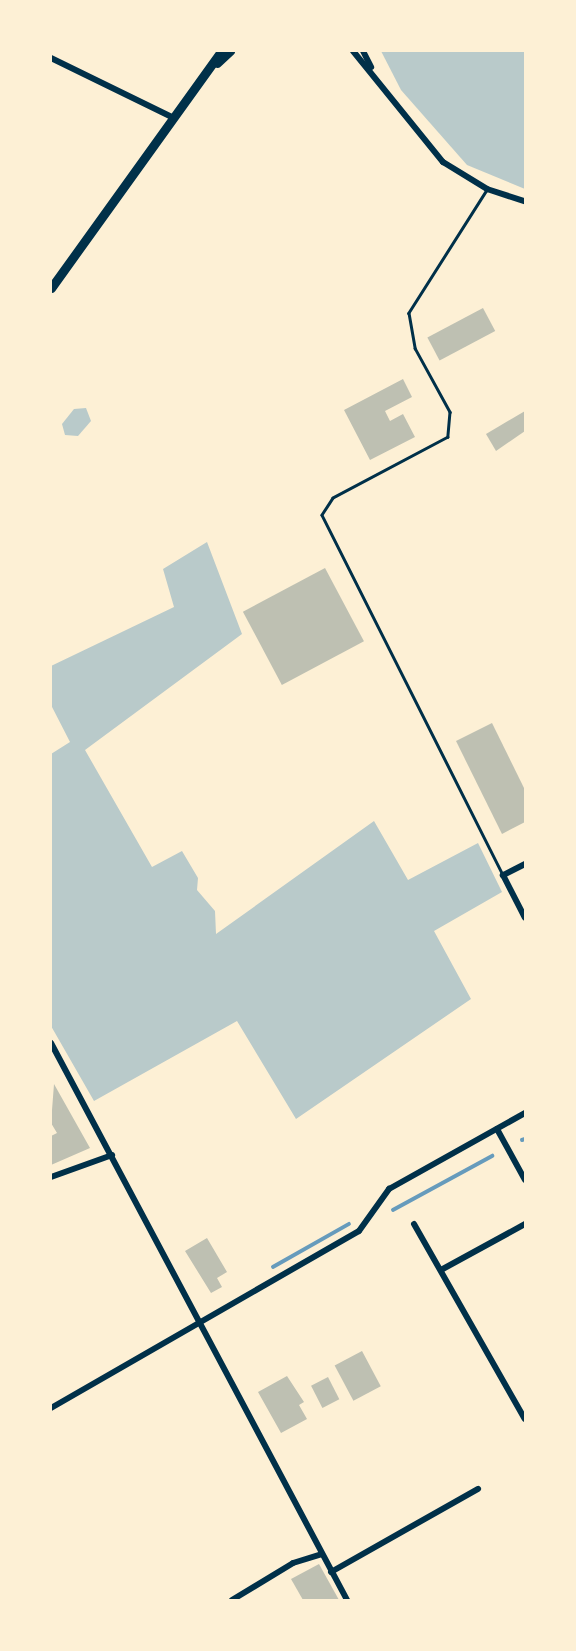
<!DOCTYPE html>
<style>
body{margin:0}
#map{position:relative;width:576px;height:1651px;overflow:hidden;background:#fdf0d5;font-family:Manrope,sans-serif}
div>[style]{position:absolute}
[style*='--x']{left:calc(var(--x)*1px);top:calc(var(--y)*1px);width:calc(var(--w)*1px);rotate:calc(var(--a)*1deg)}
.green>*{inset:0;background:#b9caca}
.stream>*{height:3.5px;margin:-1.75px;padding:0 1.75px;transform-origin:1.75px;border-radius:1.75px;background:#669bbc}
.building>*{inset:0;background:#bec0b2;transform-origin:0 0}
.service>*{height:2.5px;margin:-1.25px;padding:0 1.25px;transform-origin:1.25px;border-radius:1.25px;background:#003049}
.minor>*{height:6px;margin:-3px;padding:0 3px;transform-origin:3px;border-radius:3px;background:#003049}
.secondary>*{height:9px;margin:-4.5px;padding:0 4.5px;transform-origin:4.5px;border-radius:4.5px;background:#003049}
span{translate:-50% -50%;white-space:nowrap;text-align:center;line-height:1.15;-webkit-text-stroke:5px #fdf0d5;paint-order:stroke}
.frame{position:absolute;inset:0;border:52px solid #fdf0d5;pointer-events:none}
</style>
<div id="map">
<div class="green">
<div style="clip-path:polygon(381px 51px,525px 51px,525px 189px,467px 165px,401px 90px)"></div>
<div style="clip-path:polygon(86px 408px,91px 421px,78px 436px,65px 435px,62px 424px,74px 409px)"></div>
<div style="clip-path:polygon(207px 542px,242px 634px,85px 750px,152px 867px,182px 851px,198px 878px,197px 890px,215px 911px,216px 934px,374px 821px,408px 880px,478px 843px,502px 892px,434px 931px,471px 999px,296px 1119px,237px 1021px,94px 1101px,51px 1026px,51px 754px,70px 742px,51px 705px,51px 666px,174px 607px,163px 569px)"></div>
</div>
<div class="stream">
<div style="--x:522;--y:1140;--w:3;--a:-18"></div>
<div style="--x:393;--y:1210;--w:113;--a:-28.6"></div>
<div style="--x:273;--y:1267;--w:87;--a:-29.5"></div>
</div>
<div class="building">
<div style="left:483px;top:308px;width:26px;height:63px;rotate:62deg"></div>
<div style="clip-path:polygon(403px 379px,412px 397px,385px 411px,390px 421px,403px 414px,415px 437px,370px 460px,344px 410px)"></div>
<div style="clip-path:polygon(525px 411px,525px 431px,496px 451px,486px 434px)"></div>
<div style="left:325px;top:568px;width:83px;height:93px;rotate:62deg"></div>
<div style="clip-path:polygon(492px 723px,525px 790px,525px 822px,502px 834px,456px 741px)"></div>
<div style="clip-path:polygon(54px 1084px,90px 1148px,51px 1165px,51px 1136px,57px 1133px,51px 1123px)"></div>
<div style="clip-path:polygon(207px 1238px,227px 1272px,217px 1278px,222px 1287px,211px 1293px,185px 1251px)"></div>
<div style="left:362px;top:1351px;width:40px;height:31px;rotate:62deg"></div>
<div style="clip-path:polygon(287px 1376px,304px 1402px,299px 1405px,307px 1419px,281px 1433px,258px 1392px)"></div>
<div style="left:328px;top:1377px;width:25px;height:19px;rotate:63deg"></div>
<div style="clip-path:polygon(319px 1564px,339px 1600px,303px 1600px,291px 1579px)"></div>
</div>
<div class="service">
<div style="--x:487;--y:190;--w:146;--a:122.4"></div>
<div style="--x:409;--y:313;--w:36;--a:80"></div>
<div style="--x:415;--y:348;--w:73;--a:61.3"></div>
<div style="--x:450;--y:412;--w:25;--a:95"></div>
<div style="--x:448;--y:437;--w:130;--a:152.1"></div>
<div style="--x:333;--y:498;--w:20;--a:123"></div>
<div style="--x:322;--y:515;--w:403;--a:63.3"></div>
</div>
<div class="minor">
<div style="--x:353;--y:51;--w:143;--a:51"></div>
<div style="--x:443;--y:162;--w:52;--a:31.5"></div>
<div style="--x:487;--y:189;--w:40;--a:18"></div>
<div style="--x:363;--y:51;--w:18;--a:63"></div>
<div style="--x:51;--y:58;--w:135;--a:26"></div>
<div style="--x:525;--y:864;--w:25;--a:153"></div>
<div style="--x:503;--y:875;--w:48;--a:62.9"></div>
<div style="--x:51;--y:1043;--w:631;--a:62.01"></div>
<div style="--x:497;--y:1129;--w:58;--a:61.2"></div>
<div style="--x:51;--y:1177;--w:65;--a:-19.8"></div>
<div style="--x:414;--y:1224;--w:224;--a:60.4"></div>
<div style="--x:441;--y:1270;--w:96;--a:-28.7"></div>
<div style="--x:51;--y:1408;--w:355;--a:-29.9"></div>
<div style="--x:359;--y:1231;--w:52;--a:-54.5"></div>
<div style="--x:389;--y:1189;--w:156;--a:-29.2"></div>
<div style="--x:331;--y:1572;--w:169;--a:-29.5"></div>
<div style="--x:232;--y:1600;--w:71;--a:-31.2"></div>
<div style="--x:293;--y:1563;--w:30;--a:-17"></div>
</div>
<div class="secondary">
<div style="--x:217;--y:63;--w:18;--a:-43"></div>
<div style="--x:51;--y:288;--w:292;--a:-54.3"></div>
</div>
<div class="frame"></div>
</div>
